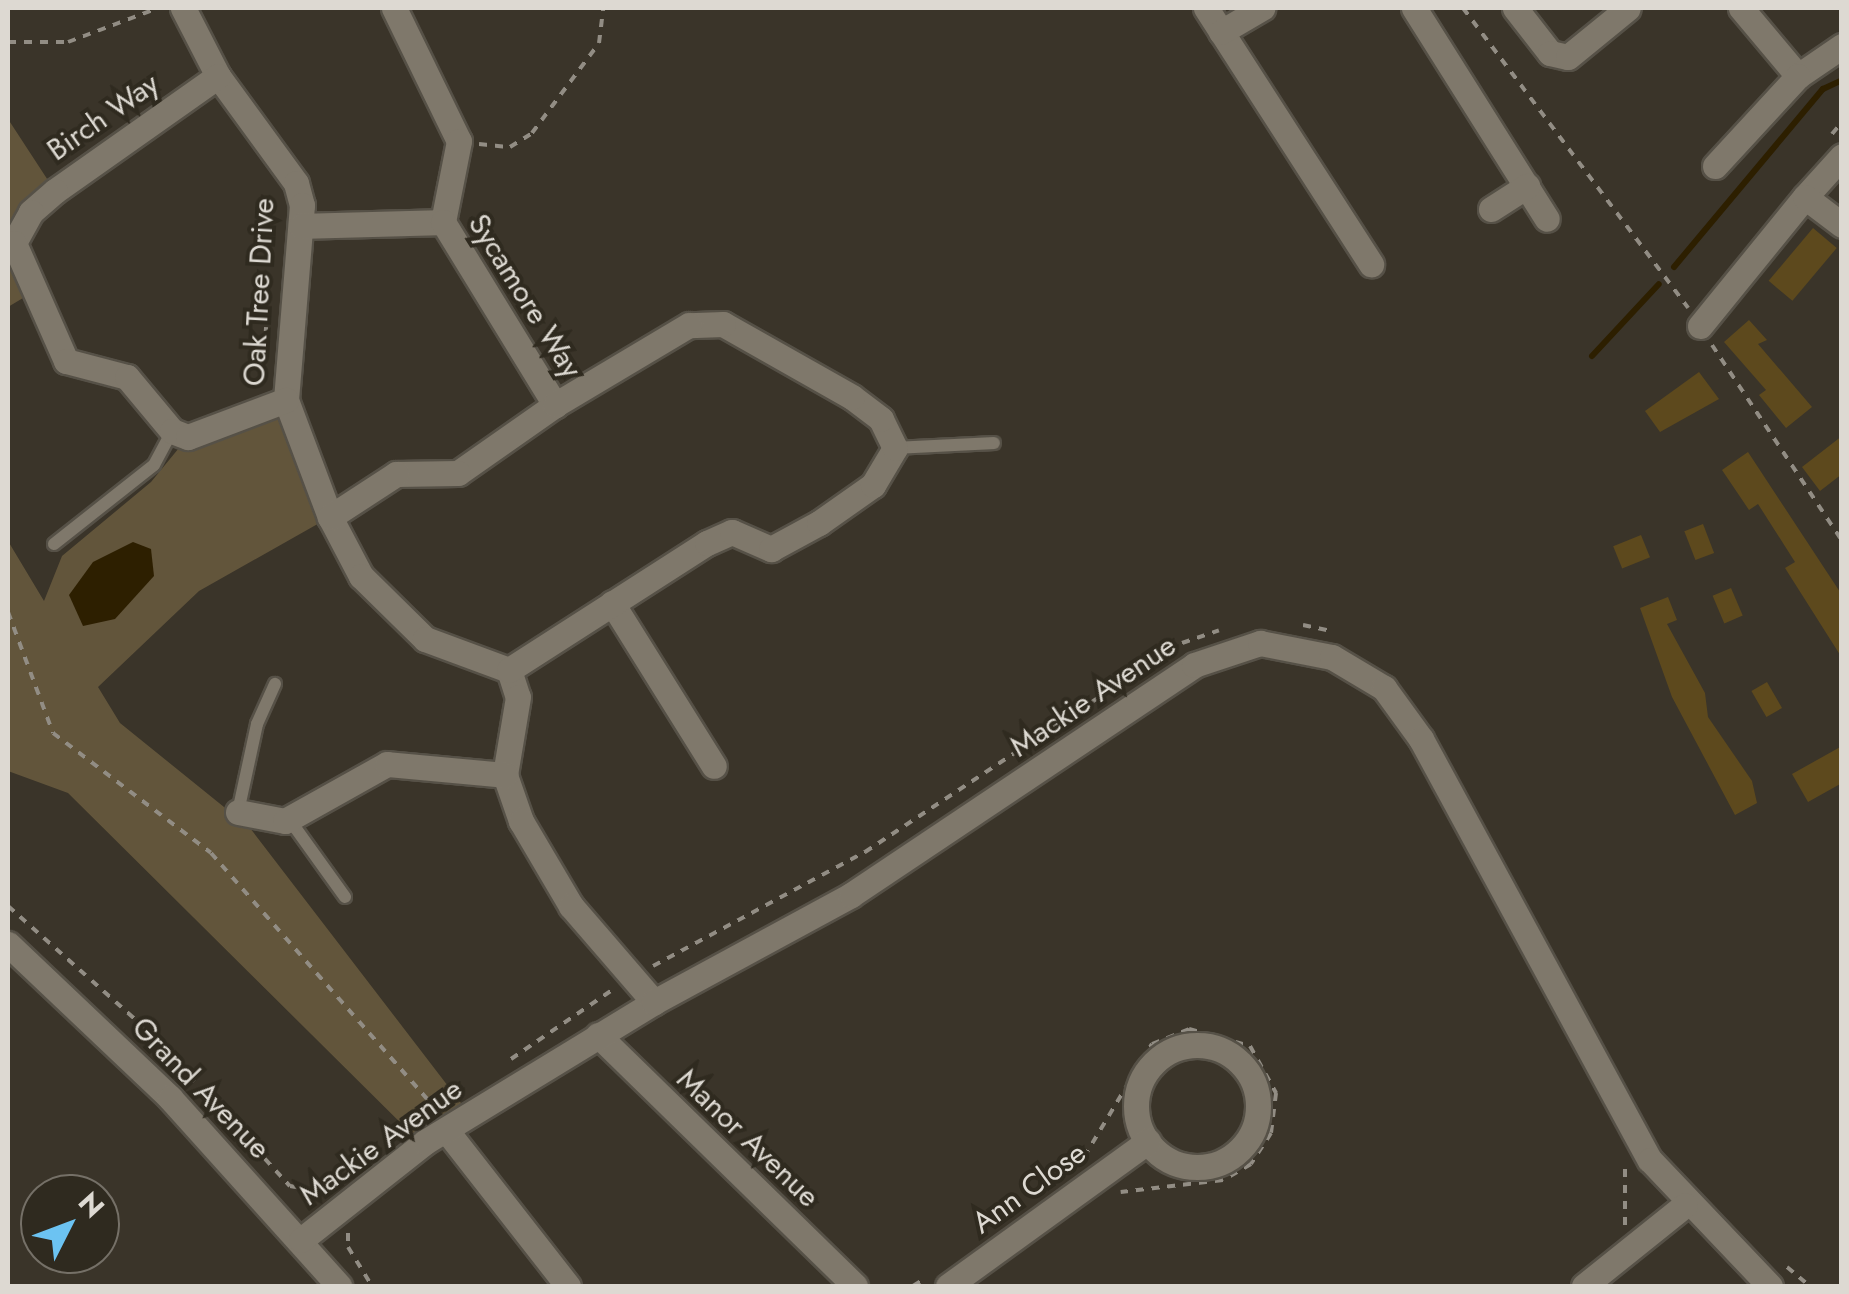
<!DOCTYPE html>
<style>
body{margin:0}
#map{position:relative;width:1849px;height:1294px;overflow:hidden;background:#3a3429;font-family:Jost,sans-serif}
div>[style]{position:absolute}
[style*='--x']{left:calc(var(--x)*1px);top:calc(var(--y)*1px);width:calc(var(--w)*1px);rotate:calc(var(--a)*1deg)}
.green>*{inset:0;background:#62553b}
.water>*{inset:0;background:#2d1f00}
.stream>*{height:6px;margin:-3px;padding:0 3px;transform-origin:3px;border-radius:3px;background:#2d1f00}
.building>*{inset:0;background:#5d491d;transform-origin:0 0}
.path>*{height:4px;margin-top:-2px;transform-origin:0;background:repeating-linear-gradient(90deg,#928d84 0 8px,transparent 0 16px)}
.roads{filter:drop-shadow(2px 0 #565147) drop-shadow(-2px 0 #565147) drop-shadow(0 2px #565147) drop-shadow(0 -2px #565147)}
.lane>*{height:12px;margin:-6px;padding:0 6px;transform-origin:6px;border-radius:6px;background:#7f786b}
.street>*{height:25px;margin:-12.5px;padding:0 12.5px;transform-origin:12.5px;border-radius:12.5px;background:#7f786b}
.street>.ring{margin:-12.5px;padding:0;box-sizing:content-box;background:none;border:25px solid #7f786b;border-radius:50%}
span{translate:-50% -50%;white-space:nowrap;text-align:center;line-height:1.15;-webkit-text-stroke:8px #2f2a1f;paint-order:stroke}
.street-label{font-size:30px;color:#ddd9d2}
.frame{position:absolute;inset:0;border:10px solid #ddd9d2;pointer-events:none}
.north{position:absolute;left:20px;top:1174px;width:100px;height:100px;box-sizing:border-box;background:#2f2a1f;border:2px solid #757067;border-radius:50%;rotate:48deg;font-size:28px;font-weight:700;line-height:40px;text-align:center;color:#ddd9d2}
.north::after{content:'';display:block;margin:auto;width:35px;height:45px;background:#6cc3f2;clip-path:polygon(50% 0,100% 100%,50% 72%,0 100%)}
</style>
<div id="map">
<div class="green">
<div style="clip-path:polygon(8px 119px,55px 191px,21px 226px,38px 289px,8px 307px)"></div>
<div style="clip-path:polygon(286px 400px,330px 517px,199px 591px,98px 687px,120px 723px,250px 828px,461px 1103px,433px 1155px,68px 793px,8px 771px,8px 541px,44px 601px,62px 556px,151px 482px,188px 437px)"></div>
</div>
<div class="water">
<div style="clip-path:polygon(133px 542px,151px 549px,154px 576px,115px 619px,83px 626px,69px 595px,93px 562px)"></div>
</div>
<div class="stream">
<div style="--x:1674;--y:267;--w:232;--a:-50.1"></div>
<div style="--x:1823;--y:89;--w:21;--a:-25"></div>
<div style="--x:1592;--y:356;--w:98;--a:-47.1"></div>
</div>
<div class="building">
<div style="left:1813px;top:228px;width:31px;height:69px;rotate:40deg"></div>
<div style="clip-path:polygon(1749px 320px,1767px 340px,1758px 344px,1812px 407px,1786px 428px,1759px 395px,1766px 390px,1724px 342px)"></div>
<div style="clip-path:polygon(1699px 372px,1719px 399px,1660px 432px,1645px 411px)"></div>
<div style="clip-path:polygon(1842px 436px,1842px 474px,1820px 491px,1802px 467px)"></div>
<div style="clip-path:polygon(1748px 452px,1842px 595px,1842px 658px,1785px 568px,1795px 562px,1758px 504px,1749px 510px,1722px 470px)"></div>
<div style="left:1703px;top:524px;width:31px;height:20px;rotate:69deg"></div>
<div style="left:1641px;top:535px;width:24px;height:30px;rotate:68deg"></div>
<div style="left:1731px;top:588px;width:30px;height:20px;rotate:67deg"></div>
<div style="clip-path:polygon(1668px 597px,1677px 620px,1667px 624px,1705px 693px,1708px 717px,1752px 781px,1757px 803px,1735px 815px,1672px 697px,1640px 608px)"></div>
<div style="left:1767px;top:682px;width:30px;height:18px;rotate:60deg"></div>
<div style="clip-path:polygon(1842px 746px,1842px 783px,1808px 802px,1792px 774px)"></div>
</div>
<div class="path">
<div style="--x:1463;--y:8;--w:375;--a:53.1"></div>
<div style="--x:8;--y:42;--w:60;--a:0"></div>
<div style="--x:68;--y:42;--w:96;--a:-20.7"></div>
<div style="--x:1832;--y:134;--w:16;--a:-50"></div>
<div style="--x:479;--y:144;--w:31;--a:6"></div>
<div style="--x:510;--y:147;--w:26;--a:-32"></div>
<div style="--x:532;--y:133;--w:112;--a:-53.3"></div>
<div style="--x:599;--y:43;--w:35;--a:-83"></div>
<div style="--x:1712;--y:345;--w:235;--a:56.4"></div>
<div style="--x:265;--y:347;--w:20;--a:-87"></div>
<div style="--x:8;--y:612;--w:129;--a:69.6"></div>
<div style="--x:53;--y:733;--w:198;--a:37.2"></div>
<div style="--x:211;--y:853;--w:342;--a:48.7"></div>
<div style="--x:1303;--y:625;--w:30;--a:12"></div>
<div style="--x:1182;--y:643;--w:39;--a:-19"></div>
<div style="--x:8;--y:906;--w:185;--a:41.7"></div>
<div style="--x:146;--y:1029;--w:213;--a:47.5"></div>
<div style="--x:290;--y:1186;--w:35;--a:10"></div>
<div style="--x:653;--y:966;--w:241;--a:-28.3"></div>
<div style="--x:865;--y:852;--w:355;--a:-33.5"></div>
<div style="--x:511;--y:1059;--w:126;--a:-34.3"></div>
<div style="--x:1084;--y:1157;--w:132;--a:-59"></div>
<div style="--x:1152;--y:1044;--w:40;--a:-22"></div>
<div style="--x:1189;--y:1029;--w:63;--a:15.6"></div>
<div style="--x:1250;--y:1046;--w:54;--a:61"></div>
<div style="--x:1276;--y:1093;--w:40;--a:97.1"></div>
<div style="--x:1271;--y:1133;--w:37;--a:123"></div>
<div style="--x:1251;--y:1164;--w:32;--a:150"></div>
<div style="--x:1223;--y:1180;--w:103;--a:173.3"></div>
<div style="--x:1625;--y:1225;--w:61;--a:-90"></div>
<div style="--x:348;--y:1233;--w:14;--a:90"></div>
<div style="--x:348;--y:1247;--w:46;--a:58.4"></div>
<div style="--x:1787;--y:1267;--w:30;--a:40"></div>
<div style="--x:913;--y:1286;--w:15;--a:-32"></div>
</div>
<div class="roads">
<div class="lane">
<div style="--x:895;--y:448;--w:99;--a:-2.9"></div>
<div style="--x:54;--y:544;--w:127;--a:-38.3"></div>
<div style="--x:154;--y:465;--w:38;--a:-62"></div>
<div style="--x:238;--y:812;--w:90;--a:-77.8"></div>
<div style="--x:257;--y:724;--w:44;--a:-65.8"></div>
<div style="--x:289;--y:819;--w:96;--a:54.3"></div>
</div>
<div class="street">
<div style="--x:183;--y:8;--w:76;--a:62.8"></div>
<div style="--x:218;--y:76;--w:132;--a:53.9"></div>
<div style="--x:296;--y:183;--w:23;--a:75"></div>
<div style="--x:302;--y:205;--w:196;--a:94.7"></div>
<div style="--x:286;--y:400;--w:125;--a:69.4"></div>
<div style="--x:330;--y:517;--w:67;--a:62.3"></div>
<div style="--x:361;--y:576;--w:90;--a:44.5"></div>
<div style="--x:425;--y:639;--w:90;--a:20.3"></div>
<div style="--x:509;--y:670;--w:28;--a:72"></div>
<div style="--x:518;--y:697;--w:79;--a:99.5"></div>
<div style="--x:505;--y:775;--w:49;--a:70.8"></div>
<div style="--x:521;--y:821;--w:99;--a:59.5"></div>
<div style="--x:571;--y:906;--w:127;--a:49.2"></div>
<div style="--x:394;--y:8;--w:148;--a:64"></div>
<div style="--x:459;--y:141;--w:83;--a:101.2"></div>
<div style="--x:1206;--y:8;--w:305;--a:57.2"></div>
<div style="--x:1414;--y:8;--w:249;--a:57.8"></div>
<div style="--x:1515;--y:8;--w:57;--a:52.1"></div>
<div style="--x:1550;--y:53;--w:18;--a:13"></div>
<div style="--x:1568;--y:57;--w:77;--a:-39.2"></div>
<div style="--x:1741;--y:8;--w:89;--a:50"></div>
<div style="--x:1798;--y:76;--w:53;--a:-34.3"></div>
<div style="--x:1221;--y:32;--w:48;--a:-30.3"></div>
<div style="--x:218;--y:76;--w:199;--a:144.8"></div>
<div style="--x:55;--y:191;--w:32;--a:139"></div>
<div style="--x:31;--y:212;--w:35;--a:119"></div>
<div style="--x:14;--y:243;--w:129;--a:66.2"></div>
<div style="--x:66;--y:361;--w:63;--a:14.7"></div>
<div style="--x:127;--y:377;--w:70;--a:50.2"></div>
<div style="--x:172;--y:431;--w:17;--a:21"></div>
<div style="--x:188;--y:437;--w:105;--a:-20.7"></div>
<div style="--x:1715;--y:166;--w:122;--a:-47.3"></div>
<div style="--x:1805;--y:197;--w:55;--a:-47.9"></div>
<div style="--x:1491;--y:209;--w:43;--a:-32.6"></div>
<div style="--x:301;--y:226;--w:142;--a:-1.6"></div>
<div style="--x:443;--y:222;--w:215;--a:58.5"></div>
<div style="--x:555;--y:405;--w:118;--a:145"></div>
<div style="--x:458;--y:473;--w:62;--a:179.1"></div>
<div style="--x:396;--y:474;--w:79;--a:146.9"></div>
<div style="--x:1700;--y:326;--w:166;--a:-50.9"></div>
<div style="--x:1805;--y:197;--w:46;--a:37.1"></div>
<div style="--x:612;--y:603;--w:192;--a:58"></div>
<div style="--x:509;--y:670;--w:235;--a:-32.7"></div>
<div style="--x:707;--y:543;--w:27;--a:-24"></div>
<div style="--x:732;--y:532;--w:43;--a:23.6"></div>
<div style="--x:771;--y:549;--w:55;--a:-28.4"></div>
<div style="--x:819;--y:523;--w:66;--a:-35.1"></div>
<div style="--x:873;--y:485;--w:43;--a:-59.3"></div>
<div style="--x:895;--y:448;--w:32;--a:-116"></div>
<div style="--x:881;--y:419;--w:36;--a:-143"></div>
<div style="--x:852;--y:397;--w:148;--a:-150.5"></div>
<div style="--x:723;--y:324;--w:34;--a:178"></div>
<div style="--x:689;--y:325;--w:156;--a:149.2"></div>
<div style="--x:238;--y:812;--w:48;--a:10.8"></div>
<div style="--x:285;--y:821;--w:117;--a:-29.2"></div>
<div style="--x:387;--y:764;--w:119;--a:5.3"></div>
<div style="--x:8;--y:944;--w:224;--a:43.5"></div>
<div style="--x:170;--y:1098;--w:253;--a:48"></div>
<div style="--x:598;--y:1035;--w:359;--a:44.3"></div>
<div class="ring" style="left:1136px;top:1045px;width:97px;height:97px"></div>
<div style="--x:446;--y:1130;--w:198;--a:52"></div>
<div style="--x:301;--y:1240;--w:158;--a:-38.3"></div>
<div style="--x:425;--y:1142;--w:268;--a:-31.4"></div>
<div style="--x:654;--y:1002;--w:224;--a:-28.5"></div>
<div style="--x:851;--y:895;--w:413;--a:-33.8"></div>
<div style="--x:1194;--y:665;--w:70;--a:-18.4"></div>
<div style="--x:1260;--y:643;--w:73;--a:11"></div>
<div style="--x:1332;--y:657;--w:61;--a:30.8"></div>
<div style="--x:1384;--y:688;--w:63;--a:54"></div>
<div style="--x:1421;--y:739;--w:479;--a:61.5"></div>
<div style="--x:1650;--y:1160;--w:174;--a:46.4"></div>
<div style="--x:948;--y:1286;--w:247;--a:-35.9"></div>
<div style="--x:1584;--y:1286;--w:129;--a:-38.7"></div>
</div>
</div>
<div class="street-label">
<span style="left:103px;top:117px;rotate:-35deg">Birch Way</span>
<span style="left:259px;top:292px;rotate:-87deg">Oak Tree Drive</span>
<span style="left:525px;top:296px;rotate:58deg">Sycamore Way</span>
<span style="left:1093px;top:696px;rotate:-34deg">Mackie Avenue</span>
<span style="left:201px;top:1088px;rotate:46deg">Grand Avenue</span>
<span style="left:748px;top:1138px;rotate:44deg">Manor Avenue</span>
<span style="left:381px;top:1142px;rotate:-36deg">Mackie Avenue</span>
<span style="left:1029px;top:1188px;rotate:-36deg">Ann Close</span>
</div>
<div class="frame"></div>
<div class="north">N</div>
</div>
